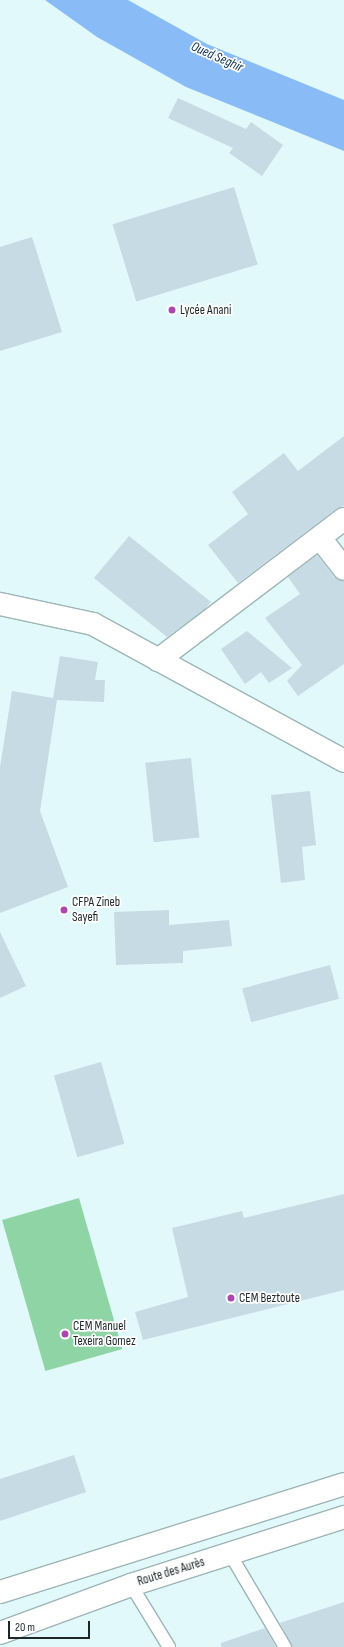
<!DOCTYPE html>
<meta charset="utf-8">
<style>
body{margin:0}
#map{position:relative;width:344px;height:1647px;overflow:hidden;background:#e1f9fb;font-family:"Sofia Sans Condensed",sans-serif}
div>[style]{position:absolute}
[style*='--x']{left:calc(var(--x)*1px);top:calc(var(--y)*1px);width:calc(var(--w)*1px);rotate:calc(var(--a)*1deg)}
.green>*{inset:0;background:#8ed4a5;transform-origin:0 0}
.water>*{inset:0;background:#89bcf7}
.building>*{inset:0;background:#c7dbe4;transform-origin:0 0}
.roads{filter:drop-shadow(1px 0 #9eb5b7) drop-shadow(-1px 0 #9eb5b7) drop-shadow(0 1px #9eb5b7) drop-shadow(0 -1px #9eb5b7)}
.service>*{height:12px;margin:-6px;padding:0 6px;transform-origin:6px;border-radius:6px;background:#fff}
.minor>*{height:22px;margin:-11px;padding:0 11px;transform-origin:11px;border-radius:11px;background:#fff}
.tertiary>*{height:22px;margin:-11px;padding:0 11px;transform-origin:11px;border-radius:11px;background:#fff}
.dots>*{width:11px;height:11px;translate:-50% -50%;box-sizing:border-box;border:2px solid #fff;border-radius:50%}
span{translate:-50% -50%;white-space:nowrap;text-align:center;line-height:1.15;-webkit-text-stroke:3.5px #fff;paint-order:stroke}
.poi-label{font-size:13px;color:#1e2728}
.left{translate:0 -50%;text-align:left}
.street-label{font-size:13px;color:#1e2728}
.water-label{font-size:14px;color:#0c3156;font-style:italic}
.scale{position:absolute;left:8px;top:1621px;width:82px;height:18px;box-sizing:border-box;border:2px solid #1e2728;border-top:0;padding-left:5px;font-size:12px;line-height:14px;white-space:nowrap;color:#1e2728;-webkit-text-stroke:3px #fff;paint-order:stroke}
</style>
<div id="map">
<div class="green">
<div style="left:79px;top:1198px;width:157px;height:80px;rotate:74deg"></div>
</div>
<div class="water">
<div style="clip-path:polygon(45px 0,128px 0,207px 44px,344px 100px,344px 151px,186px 87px,97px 37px)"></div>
</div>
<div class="building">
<div style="clip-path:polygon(178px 98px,246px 129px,251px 122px,283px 145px,262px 176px,229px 153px,233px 148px,168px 118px)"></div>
<div style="left:234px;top:187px;width:81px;height:127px;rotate:73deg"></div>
<div style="clip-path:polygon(32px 237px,62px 332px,0 351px,0 247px)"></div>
<div style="clip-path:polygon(344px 436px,344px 506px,336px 509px,238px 583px,208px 545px,248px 514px,232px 492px,284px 453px,298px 471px)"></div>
<div style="clip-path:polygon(129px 536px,211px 602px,205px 609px,167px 637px,94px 578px)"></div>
<div style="clip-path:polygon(317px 555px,334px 577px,344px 581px,344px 664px,298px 696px,287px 681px,302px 665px,265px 618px,300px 594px,288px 577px)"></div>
<div style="clip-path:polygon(247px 631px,292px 668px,269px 683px,261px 672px,245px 684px,221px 649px)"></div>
<div style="clip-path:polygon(60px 656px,98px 662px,95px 680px,105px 680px,104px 702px,57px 700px,40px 811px,68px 887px,0 913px,0 767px,12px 691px,53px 698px)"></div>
<div style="left:191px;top:758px;width:80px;height:46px;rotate:84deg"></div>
<div style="clip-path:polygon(310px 791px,316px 845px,302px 847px,305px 880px,281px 883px,271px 795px)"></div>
<div style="clip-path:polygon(169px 910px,169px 925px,229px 920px,232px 946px,183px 951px,183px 963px,116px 965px,114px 912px)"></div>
<div style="clip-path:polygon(0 932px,26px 986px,0 998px)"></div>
<div style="left:330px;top:965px;width:35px;height:91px;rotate:75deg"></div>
<div style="left:101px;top:1062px;width:85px;height:49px;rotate:74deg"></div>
<div style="clip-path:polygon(344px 1194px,344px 1290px,143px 1340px,135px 1312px,188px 1297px,172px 1228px,242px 1211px,244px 1218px)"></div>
<div style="clip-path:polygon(74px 1455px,86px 1492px,0 1521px,0 1479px)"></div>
<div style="clip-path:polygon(344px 1602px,344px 1647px,292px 1647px,280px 1623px)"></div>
<div style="clip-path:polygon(265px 1628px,276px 1647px,221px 1647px,221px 1643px)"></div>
</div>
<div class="roads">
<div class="service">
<div style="--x:230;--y:1554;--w:108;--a:59.4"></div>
<div style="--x:131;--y:1585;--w:73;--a:58.5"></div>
</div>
<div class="minor">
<div style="--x:320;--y:538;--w:39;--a:52"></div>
<div style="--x:0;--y:604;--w:95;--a:12.1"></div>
<div style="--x:93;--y:624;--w:286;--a:28.6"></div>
<div style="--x:158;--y:660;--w:233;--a:-37.2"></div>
</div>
<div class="tertiary">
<div style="--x:0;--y:1592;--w:361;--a:-17.4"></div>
<div style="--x:0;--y:1633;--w:140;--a:-20.1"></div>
<div style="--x:131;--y:1585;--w:224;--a:-17.7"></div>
</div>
</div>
<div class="dots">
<div style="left:172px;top:310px;background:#aa48ae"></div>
<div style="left:64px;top:910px;background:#aa48ae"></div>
<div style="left:231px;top:1298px;background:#aa48ae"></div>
<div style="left:65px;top:1334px;background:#aa48ae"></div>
</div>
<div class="poi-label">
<span class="left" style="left:180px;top:310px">Lycée Anani</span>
<span class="left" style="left:72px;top:910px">CFPA Zineb<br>Sayefi</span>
<span class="left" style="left:239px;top:1298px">CEM Beztoute</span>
<span class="left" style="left:73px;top:1334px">CEM Manuel<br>Texeira Gomez</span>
</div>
<div class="street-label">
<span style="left:171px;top:1572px;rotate:-17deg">Route des Aurès</span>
</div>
<div class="water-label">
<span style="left:217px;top:57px;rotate:24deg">Oued Seghir</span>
</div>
<div class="scale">20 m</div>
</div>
